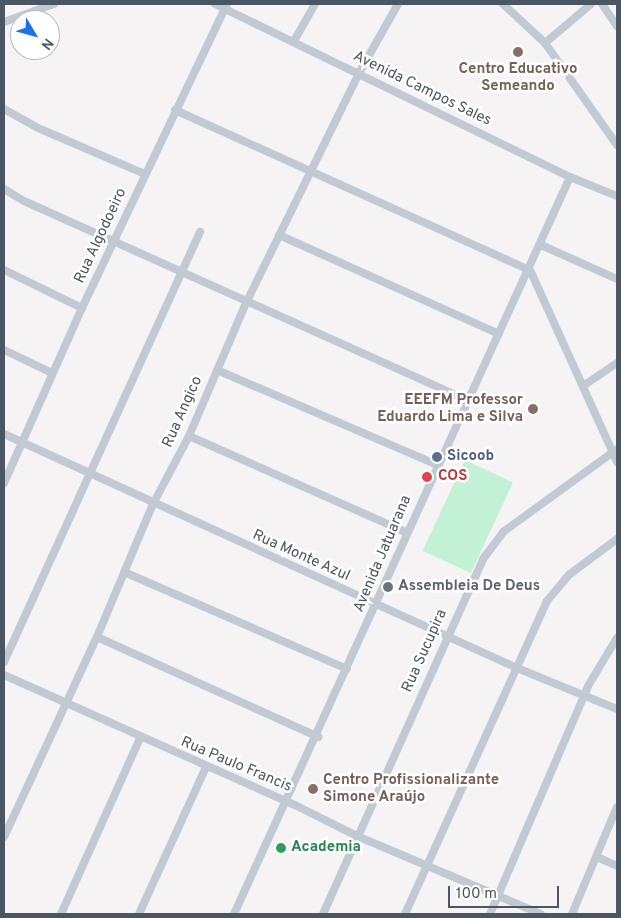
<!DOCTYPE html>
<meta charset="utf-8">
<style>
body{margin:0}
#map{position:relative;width:621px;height:918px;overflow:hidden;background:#f5f3f3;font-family:Overpass,sans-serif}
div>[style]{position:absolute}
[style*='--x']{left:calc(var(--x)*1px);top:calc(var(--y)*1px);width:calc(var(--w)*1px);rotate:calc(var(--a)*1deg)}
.green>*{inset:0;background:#c3f1d5;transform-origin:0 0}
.minor>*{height:8px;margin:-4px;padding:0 4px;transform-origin:4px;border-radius:4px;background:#c1cad2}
.dots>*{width:14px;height:14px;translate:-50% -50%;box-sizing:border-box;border:2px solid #fff;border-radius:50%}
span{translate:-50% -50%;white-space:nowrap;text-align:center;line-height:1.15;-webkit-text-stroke:5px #fff;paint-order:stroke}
.education-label{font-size:15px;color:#785e54;font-weight:700}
.right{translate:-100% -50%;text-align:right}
.left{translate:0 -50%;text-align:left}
.street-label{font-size:15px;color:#4a5661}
.service-label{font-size:15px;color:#4e5e75;font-weight:700}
.health-label{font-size:15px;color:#be3a42;font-weight:700}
.worship-label{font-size:15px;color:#5b616d;font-weight:700}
.leisure-label{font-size:15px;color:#27864d;font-weight:700}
.frame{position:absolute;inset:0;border:5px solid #4a5661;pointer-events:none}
.north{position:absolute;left:10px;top:10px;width:50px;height:50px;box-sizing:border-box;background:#fff;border:1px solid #b7bbc0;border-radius:50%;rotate:127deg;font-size:14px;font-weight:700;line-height:20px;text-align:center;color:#4a5661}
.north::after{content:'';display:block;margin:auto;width:18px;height:22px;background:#1a73e8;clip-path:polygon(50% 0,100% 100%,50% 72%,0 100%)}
.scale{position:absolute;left:448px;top:886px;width:111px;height:22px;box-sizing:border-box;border:2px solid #4a5661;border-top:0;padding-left:6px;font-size:15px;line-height:18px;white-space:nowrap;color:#4a5661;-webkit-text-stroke:4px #fff;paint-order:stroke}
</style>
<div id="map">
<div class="green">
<div style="left:465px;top:460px;width:53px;height:100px;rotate:25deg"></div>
</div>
<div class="minor">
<div style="--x:215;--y:4;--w:395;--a:26"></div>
<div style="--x:570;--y:177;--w:51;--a:22"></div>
<div style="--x:503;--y:4;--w:57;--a:42.9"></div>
<div style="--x:545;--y:43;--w:125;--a:54.8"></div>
<div style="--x:602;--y:4;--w:27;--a:56"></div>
<div style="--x:4;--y:22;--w:53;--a:-19.8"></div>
<div style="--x:294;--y:41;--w:43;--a:-60.4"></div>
<div style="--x:545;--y:43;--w:60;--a:-40.3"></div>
<div style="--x:4;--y:109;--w:39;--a:29"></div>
<div style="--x:38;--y:128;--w:116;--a:23.3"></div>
<div style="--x:175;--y:110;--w:389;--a:24.3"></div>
<div style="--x:530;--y:270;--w:211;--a:65.6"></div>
<div style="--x:4;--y:189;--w:23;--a:31"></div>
<div style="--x:24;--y:201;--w:486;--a:24.2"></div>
<div style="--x:279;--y:235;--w:241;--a:24.2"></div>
<div style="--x:541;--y:245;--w:83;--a:24.1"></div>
<div style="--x:4;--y:270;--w:87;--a:26"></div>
<div style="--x:4;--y:350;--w:53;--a:25.6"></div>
<div style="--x:217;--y:370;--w:241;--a:23.3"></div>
<div style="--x:583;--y:386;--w:41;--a:-34.1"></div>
<div style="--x:4;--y:434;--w:564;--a:24.52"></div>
<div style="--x:517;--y:668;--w:108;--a:22.3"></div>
<div style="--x:189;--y:436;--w:237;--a:23.9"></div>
<div style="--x:4;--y:483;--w:192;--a:-66"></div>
<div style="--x:82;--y:308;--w:337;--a:-64.5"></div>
<div style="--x:124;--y:572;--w:243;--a:23.5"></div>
<div style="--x:97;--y:637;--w:243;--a:24.3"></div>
<div style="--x:4;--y:662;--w:473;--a:-65.5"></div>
<div style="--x:4;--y:675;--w:319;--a:24.1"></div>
<div style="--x:295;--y:805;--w:69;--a:26.6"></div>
<div style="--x:357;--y:836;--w:200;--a:23"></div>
<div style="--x:4;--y:837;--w:221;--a:-65.1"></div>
<div style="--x:97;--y:637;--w:144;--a:-67.2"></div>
<div style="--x:153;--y:504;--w:77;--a:-62.1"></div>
<div style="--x:189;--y:436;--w:147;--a:-66.8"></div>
<div style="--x:247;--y:301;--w:254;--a:-63.8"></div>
<div style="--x:359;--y:73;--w:79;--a:-60.5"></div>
<div style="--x:597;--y:857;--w:22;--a:24"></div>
<div style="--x:61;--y:914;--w:193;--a:-65.8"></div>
<div style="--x:139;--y:914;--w:162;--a:-65.5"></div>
<div style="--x:234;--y:914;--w:810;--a:-65.49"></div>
<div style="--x:323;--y:914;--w:389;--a:-65.7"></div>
<div style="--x:483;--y:559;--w:34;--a:-53"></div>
<div style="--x:503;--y:532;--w:140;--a:-36"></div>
<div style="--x:405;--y:914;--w:344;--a:-65.6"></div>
<div style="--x:547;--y:601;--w:35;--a:-50"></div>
<div style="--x:570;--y:574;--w:59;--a:-36.7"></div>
<div style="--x:490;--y:914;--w:248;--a:-66.7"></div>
<div style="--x:588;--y:686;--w:56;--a:-58.9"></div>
<div style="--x:572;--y:914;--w:116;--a:-67.2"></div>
</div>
<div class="dots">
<div style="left:518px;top:52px;background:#8d6e63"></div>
<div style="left:533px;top:409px;background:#8d6e63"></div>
<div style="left:437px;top:457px;background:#5c6f8a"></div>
<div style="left:427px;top:477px;background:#e0444e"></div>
<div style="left:388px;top:587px;background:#6b7280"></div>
<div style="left:313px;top:789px;background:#8d6e63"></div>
<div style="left:281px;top:848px;background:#2e9e5b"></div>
</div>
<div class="education-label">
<span style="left:518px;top:78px">Centro Educativo<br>Semeando</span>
<span class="right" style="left:523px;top:409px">EEEFM Professor<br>Eduardo Lima e Silva</span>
<span class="left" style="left:323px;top:789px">Centro Profissionalizante<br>Simone Araújo</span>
</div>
<div class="street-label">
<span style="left:422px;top:89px;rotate:26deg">Avenida Campos Sales</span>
<span style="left:101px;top:236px;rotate:-65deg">Rua Algodoeiro</span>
<span style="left:183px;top:412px;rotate:-66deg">Rua Angico</span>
<span style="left:383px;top:554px;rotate:-67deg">Avenida Jatuarana</span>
<span style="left:301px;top:556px;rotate:24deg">Rua Monte Azul</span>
<span style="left:425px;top:651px;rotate:-66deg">Rua Sucupira</span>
<span style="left:236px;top:765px;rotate:23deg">Rua Paulo Francis</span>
</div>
<div class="service-label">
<span class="left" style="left:447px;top:457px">Sicoob</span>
</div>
<div class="health-label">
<span class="left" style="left:438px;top:477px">COS</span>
</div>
<div class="worship-label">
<span class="left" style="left:398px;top:587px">Assembleia De Deus</span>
</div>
<div class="leisure-label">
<span class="left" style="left:291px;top:848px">Academia</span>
</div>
<div class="frame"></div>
<div class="north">N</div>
<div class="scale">100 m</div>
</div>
